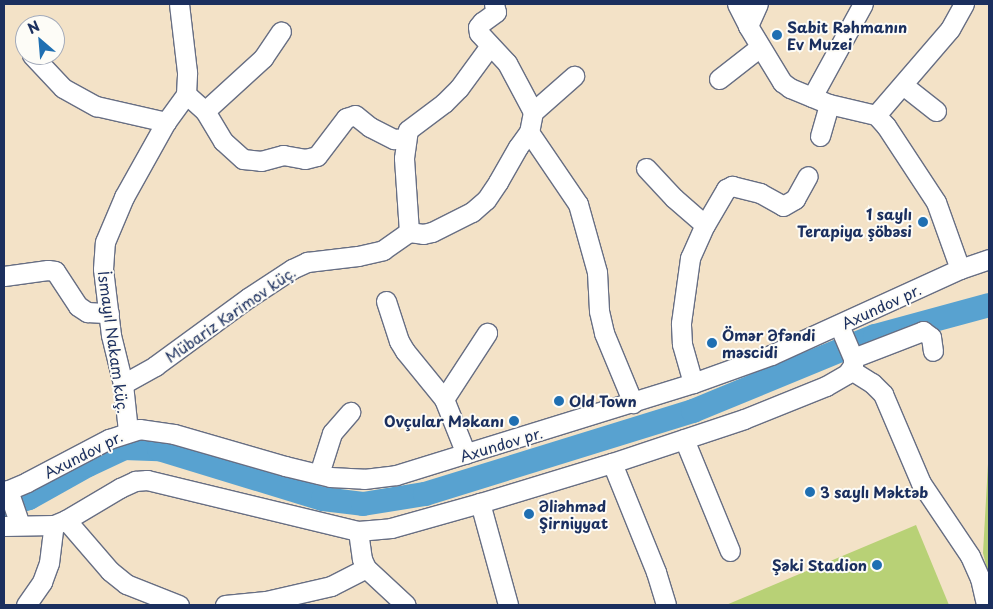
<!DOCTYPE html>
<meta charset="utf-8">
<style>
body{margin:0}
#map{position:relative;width:993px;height:609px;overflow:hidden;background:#f3e2c7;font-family:"Playpen Sans",sans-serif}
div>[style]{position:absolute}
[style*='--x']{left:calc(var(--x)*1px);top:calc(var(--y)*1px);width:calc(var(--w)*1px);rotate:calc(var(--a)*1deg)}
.green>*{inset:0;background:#b8d176}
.river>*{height:24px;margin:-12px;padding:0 12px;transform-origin:12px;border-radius:12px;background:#58a2d0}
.roads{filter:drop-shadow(1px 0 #676e83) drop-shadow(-1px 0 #676e83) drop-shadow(0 1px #676e83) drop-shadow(0 -1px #676e83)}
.minor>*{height:19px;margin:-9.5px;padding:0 9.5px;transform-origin:9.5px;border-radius:9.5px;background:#fff}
.dots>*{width:14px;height:14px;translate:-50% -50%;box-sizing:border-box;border:2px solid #fdfcf7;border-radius:50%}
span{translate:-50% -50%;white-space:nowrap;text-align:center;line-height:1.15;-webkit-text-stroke:4px #fdfcf7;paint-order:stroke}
.poi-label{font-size:15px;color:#1b2f5e;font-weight:700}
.left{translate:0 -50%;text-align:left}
.right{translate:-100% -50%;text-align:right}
.street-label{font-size:15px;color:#1b2f5e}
.frame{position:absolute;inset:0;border:5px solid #1b2f5e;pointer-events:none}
.north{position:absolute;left:15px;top:15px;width:50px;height:50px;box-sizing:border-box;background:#fdfcf7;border:1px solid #a3aaba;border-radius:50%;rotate:333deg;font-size:14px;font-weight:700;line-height:20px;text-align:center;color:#1b2f5e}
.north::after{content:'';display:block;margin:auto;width:18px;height:22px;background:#1f6fb2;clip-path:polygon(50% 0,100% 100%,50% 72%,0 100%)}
</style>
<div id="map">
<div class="green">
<div style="clip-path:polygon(989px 446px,989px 577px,983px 553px)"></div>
<div style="clip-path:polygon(916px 525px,949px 605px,726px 605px)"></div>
</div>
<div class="river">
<div style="--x:4;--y:506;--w:26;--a:-18"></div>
<div style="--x:29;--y:498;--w:68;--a:-29.2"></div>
<div style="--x:88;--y:465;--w:40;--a:-25"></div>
<div style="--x:124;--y:448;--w:35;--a:2"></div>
<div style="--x:159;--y:449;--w:171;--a:17"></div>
<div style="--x:323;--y:499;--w:40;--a:7.1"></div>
<div style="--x:363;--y:504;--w:63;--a:-9.2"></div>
<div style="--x:425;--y:494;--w:281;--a:-17.2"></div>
<div style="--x:693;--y:411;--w:197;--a:-22.4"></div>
<div style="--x:875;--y:336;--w:118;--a:-15.2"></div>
</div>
<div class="roads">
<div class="minor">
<div style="--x:494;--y:4;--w:8;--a:76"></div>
<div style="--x:496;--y:12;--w:17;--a:144"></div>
<div style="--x:482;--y:22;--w:6;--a:129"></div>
<div style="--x:478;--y:27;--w:6;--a:81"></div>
<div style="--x:479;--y:33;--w:41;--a:47"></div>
<div style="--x:507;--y:63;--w:55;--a:62"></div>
<div style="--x:533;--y:112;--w:20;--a:101"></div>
<div style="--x:529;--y:132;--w:87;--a:55.8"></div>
<div style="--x:578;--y:204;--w:71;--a:74.4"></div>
<div style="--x:597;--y:272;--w:39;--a:87"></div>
<div style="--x:599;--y:311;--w:23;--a:77"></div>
<div style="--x:604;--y:333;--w:76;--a:67.5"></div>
<div style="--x:737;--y:4;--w:25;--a:63"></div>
<div style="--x:748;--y:26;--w:66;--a:58.7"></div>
<div style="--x:782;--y:82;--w:10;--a:37"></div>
<div style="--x:790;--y:88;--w:42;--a:22.3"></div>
<div style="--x:829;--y:104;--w:48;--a:13.2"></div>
<div style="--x:876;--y:115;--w:15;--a:48"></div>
<div style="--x:886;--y:126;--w:91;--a:56.7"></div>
<div style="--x:936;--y:202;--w:71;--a:70.3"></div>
<div style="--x:748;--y:26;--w:24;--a:-66"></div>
<div style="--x:32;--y:55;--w:45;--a:46.8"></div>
<div style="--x:63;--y:88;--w:38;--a:29"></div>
<div style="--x:96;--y:106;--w:72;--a:12.9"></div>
<div style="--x:719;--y:79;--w:52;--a:-38"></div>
<div style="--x:903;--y:85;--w:42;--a:38.2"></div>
<div style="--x:186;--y:94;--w:25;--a:42"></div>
<div style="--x:205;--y:111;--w:35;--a:59"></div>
<div style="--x:223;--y:141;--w:27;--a:42"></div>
<div style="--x:243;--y:159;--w:18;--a:6"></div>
<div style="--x:261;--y:161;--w:23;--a:-15"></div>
<div style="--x:283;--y:155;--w:22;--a:10"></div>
<div style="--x:305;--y:159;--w:12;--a:-14"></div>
<div style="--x:317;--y:156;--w:48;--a:-52.7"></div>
<div style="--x:346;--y:118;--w:9;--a:-18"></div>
<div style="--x:355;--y:115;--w:19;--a:39"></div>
<div style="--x:370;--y:127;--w:27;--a:27"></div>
<div style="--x:394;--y:139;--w:12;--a:-5"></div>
<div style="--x:812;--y:97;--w:106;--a:-61.3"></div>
<div style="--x:205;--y:111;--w:79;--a:-42.4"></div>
<div style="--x:263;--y:58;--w:32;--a:-56"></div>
<div style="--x:533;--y:112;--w:55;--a:-41.3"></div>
<div style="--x:876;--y:115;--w:113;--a:-49.3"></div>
<div style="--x:950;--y:29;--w:29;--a:-61"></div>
<div style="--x:820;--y:136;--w:33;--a:-74"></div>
<div style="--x:646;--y:168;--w:41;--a:47"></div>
<div style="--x:674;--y:198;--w:41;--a:41.1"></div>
<div style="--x:409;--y:232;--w:74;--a:-93.9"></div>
<div style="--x:404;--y:158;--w:28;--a:-82"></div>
<div style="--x:408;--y:130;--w:45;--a:-36.9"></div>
<div style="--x:444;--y:103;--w:21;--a:-45"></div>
<div style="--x:459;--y:88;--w:51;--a:-53.8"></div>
<div style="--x:4;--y:276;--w:44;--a:-7.8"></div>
<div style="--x:48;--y:270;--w:7;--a:8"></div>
<div style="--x:55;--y:271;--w:42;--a:56.7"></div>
<div style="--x:78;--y:306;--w:11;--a:34"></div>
<div style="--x:87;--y:312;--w:22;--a:3"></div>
<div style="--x:386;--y:301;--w:42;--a:72"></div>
<div style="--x:399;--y:341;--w:12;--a:59"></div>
<div style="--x:405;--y:351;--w:62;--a:50.9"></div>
<div style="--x:444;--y:399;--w:59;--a:68.2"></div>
<div style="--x:853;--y:358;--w:75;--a:-21.1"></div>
<div style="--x:923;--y:331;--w:10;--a:37"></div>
<div style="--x:931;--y:337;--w:14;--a:82"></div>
<div style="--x:851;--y:370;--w:25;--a:32"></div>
<div style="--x:872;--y:383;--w:16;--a:45"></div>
<div style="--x:883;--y:394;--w:97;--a:66.9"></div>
<div style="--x:921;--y:483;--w:88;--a:56.1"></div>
<div style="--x:970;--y:556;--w:24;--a:66"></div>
<div style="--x:980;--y:578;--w:28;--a:77"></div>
<div style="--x:693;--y:383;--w:41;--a:-105.8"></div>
<div style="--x:682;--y:344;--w:21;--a:-93"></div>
<div style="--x:681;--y:323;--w:66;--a:-82.1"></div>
<div style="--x:690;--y:258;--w:36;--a:-66"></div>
<div style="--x:705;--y:225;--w:42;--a:-59.7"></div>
<div style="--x:726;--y:189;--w:7;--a:-27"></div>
<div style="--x:732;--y:186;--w:29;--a:14"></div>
<div style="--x:760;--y:193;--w:26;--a:29"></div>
<div style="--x:783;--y:206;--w:14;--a:-30"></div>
<div style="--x:795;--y:199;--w:26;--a:-61"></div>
<div style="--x:123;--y:384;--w:37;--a:-29"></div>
<div style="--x:155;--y:366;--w:115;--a:-36.2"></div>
<div style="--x:248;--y:298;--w:53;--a:-33.4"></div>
<div style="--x:292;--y:269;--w:17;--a:-25"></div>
<div style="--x:307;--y:262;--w:51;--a:-6.7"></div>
<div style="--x:358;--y:256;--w:26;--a:-13"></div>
<div style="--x:383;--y:250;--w:32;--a:-35"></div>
<div style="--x:409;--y:232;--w:14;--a:8"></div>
<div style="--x:423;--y:234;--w:9;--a:-13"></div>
<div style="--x:432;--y:232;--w:45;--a:-26.6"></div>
<div style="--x:472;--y:212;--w:18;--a:-41"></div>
<div style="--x:486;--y:200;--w:22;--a:-56"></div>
<div style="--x:498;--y:182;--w:40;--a:-60.3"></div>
<div style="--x:518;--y:147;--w:19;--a:-54"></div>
<div style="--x:444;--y:399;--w:79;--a:-56.9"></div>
<div style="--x:128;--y:431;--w:47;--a:-96.1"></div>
<div style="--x:123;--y:384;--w:50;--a:-103.8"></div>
<div style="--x:111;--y:335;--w:66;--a:-96.9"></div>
<div style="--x:103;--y:269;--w:27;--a:-86"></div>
<div style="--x:105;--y:242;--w:49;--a:-67.1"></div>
<div style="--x:124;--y:197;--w:86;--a:-60.8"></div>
<div style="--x:166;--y:122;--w:34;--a:-54"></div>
<div style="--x:186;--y:94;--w:22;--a:-87"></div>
<div style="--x:187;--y:72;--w:68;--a:-96.7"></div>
<div style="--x:684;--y:439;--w:121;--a:67.7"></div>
<div style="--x:612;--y:463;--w:118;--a:68"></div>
<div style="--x:656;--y:572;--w:34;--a:73"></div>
<div style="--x:319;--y:474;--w:43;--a:-72.4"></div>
<div style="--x:332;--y:433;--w:28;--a:-49"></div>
<div style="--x:8;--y:490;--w:36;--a:71"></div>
<div style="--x:4;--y:492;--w:25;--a:-23"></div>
<div style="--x:27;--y:482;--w:93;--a:-27.7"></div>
<div style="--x:109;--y:439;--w:32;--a:-18"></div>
<div style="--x:139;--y:429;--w:35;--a:8"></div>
<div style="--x:174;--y:434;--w:116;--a:16.1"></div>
<div style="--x:285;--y:466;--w:46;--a:13.7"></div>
<div style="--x:330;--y:477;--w:34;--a:3"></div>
<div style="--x:364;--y:479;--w:32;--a:-7"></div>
<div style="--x:396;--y:475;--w:311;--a:-17.2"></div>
<div style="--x:693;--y:383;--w:83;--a:-19.7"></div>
<div style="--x:771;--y:355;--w:208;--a:-24.5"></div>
<div style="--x:960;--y:269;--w:31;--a:-19"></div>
<div style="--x:480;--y:503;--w:106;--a:74.6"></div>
<div style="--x:66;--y:520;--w:67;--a:49.2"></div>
<div style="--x:110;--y:571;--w:21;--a:39"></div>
<div style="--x:126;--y:584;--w:57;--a:21.6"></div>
<div style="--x:4;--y:526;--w:50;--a:-1.1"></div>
<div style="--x:54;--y:525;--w:13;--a:-23"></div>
<div style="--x:66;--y:520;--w:63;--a:-30.7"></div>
<div style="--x:120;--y:488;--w:17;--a:-25"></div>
<div style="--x:135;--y:481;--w:12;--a:-5"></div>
<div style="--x:147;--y:480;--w:217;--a:13.6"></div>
<div style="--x:358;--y:531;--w:33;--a:-5"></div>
<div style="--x:391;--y:528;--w:92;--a:-15.7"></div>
<div style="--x:480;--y:503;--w:138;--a:-16.9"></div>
<div style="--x:612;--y:463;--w:139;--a:-18.4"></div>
<div style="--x:744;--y:419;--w:88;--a:-21.9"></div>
<div style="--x:826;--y:386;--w:24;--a:-30"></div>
<div style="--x:847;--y:374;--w:11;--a:-56"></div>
<div style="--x:853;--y:365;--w:7;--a:-90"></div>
<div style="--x:853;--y:358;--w:36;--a:-113"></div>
<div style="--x:358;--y:531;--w:28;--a:82"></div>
<div style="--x:362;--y:559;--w:10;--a:66"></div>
<div style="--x:366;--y:568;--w:54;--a:42.8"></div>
<div style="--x:26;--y:605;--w:28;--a:-55"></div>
<div style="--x:42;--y:582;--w:20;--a:-70"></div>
<div style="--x:49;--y:563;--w:38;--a:-83"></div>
<div style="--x:225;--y:605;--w:41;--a:-5.6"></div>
<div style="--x:266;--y:601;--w:67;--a:-13"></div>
<div style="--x:331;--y:586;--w:39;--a:-27"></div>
</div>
</div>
<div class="dots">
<div style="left:777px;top:35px;background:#1f6fb2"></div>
<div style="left:923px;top:222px;background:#1f6fb2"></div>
<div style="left:712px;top:343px;background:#1f6fb2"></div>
<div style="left:559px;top:401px;background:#1f6fb2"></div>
<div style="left:514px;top:421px;background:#1f6fb2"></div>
<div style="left:810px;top:492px;background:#1f6fb2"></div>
<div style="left:529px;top:514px;background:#1f6fb2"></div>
<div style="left:877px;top:565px;background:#1f6fb2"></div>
</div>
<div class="poi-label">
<span class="left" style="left:787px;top:35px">Sabit Rəhmanın<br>Ev Muzei</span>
<span class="right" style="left:912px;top:222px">1 saylı<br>Terapiya şöbəsi</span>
<span class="left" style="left:722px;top:343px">Ömər Əfəndi<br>məscidi</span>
<span class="left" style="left:569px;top:401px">Old Town</span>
<span class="right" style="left:504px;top:421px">Ovçular Məkanı</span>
<span class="left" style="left:820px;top:492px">3 saylı Məktəb</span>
<span class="left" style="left:539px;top:514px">Əliəhməd<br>Şirniyyat</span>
<span class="right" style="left:867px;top:565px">Şəki Stadion</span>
</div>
<div class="street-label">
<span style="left:881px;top:306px;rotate:-25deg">Axundov pr.</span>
<span style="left:230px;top:314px;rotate:-35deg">Mübariz Kərimov küç.</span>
<span style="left:114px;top:342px;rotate:82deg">İsmayıl Nakam küç.</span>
<span style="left:501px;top:444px;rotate:-17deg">Axundov pr.</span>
<span style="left:83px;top:454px;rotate:-27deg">Axundov pr.</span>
</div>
<div class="frame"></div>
<div class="north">N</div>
</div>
